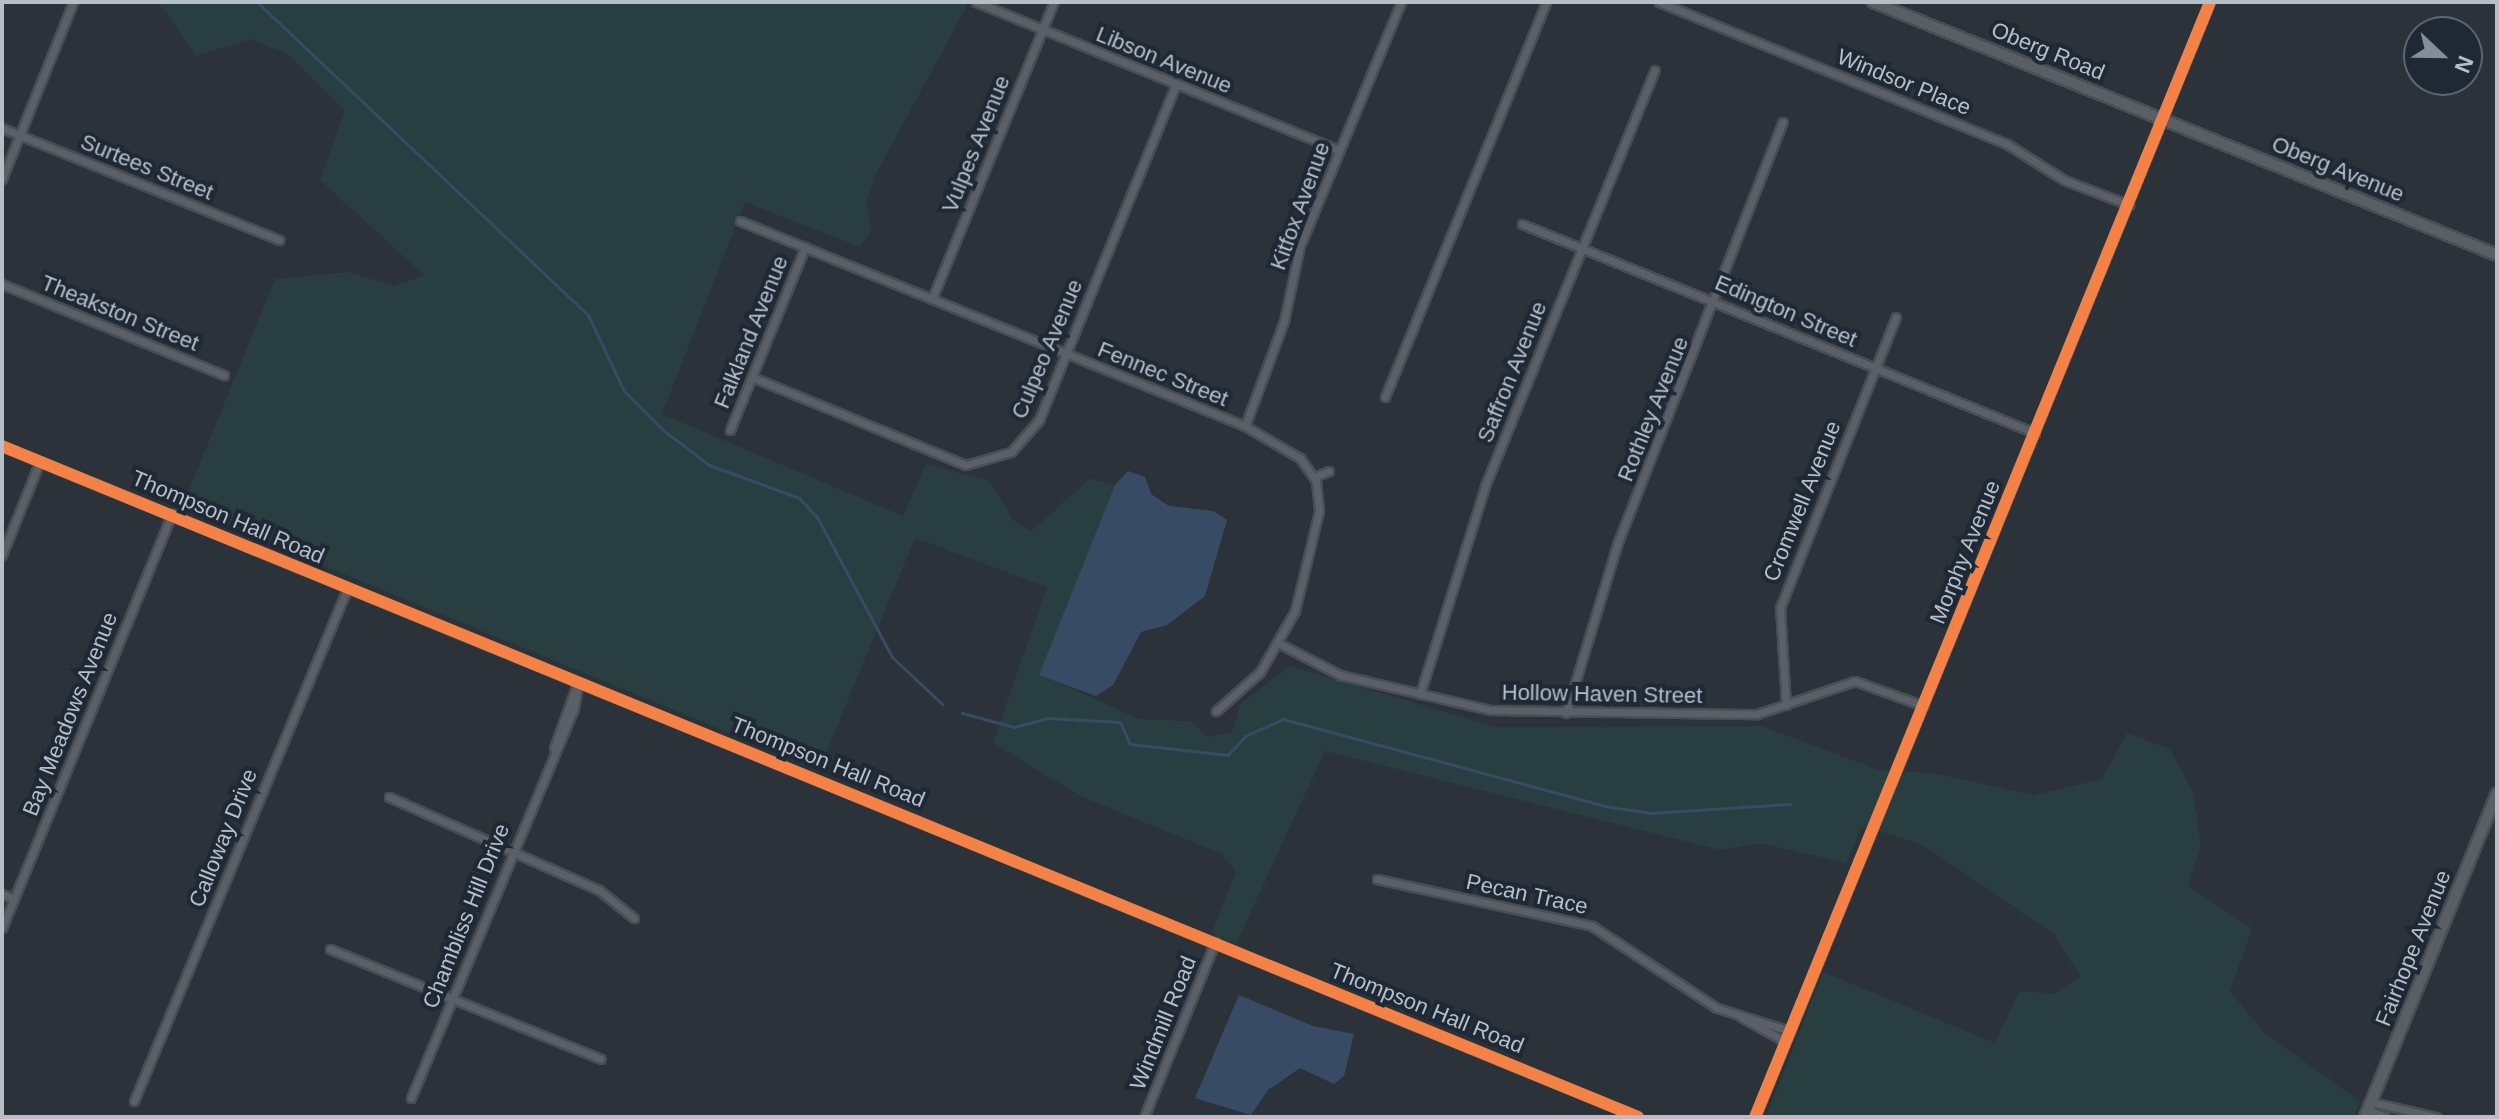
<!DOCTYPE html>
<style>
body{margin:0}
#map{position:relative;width:2499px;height:1119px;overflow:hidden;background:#2b323a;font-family:Arial,sans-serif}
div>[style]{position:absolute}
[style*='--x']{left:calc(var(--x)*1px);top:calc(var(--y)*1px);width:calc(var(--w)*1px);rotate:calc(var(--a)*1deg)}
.green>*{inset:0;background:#283e40}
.water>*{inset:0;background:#374c64}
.stream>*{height:3px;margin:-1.5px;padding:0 1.5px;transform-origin:1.5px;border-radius:1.5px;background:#374c64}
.roads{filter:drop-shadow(2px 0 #494e54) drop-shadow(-2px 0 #494e54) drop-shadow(0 2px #494e54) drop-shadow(0 -2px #494e54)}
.street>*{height:7px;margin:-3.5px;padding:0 3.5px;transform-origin:3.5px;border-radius:3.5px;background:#5b6068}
.secondary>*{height:10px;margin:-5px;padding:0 5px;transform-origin:5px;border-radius:5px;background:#5a5f66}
.cycleway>*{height:12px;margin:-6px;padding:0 6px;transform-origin:6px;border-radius:6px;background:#f48246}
span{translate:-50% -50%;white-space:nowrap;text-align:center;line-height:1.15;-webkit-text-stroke:8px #1e2935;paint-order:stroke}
.street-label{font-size:22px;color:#b5bfca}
.frame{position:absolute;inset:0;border:4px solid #b5bfca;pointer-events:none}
.north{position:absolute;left:2403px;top:16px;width:80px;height:80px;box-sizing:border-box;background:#1e2935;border:2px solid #5a6571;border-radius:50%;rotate:112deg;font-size:22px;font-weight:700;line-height:32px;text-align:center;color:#b5bfca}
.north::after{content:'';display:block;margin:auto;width:28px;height:36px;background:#858e98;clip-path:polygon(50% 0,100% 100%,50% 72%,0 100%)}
</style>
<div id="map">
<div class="green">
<div style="clip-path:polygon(158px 2px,969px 2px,876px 174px,867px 200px,871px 230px,860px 247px,745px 202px,662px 414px,903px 516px,926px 464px,990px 481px,1013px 520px,1030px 532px,1090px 479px,1115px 485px,1040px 674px,1139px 719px,1191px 721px,1208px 737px,1232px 732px,1240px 704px,1290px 666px,1496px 727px,1761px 726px,1879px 770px,1933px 773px,2034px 795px,2102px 779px,2127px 733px,2170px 749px,2193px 792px,2201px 845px,2188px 886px,2252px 929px,2230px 991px,2263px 1032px,2360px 1101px,2354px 1117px,1766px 1117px,1823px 972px,1995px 1043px,2019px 991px,2055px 994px,2080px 976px,2054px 934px,1923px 845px,1862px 826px,1846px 863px,1760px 843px,1720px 850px,1325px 751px,1236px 944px,1211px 934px,1236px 872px,1222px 854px,1080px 796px,993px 743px,1047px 587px,915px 538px,819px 770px,182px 507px,275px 279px,349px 272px,394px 286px,424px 275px,320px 180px,345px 111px,287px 54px,251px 39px,196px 56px)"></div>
</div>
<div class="water">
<div style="clip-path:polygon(1128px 471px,1145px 477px,1151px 494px,1169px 506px,1213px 511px,1227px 520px,1205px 596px,1167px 625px,1141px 632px,1113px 685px,1096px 696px,1039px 675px,1115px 485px)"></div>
<div style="clip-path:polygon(1239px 995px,1313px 1026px,1354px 1034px,1344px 1076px,1334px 1084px,1300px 1068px,1268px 1090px,1251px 1115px,1195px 1098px)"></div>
</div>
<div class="stream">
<div style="--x:257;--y:2;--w:456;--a:43.4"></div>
<div style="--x:588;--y:315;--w:84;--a:64.7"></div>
<div style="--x:624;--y:391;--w:55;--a:45"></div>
<div style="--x:663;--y:430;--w:58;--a:37.3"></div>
<div style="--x:709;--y:465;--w:96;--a:20.1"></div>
<div style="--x:799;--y:498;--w:26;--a:47"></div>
<div style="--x:817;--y:517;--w:159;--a:61.8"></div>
<div style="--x:892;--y:657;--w:69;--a:43.2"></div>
<div style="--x:962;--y:713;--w:54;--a:15.1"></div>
<div style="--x:1014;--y:727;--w:35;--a:-15"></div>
<div style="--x:1048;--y:718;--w:72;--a:3.2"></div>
<div style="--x:1120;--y:722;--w:24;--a:66"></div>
<div style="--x:1130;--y:744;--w:99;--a:6.4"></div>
<div style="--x:1228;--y:755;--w:25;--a:-48"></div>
<div style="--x:1245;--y:736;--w:42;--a:-24.1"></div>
<div style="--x:1283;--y:719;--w:334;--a:15.1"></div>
<div style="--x:1605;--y:806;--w:46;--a:8.8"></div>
<div style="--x:1650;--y:813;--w:141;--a:-3.7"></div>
</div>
<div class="roads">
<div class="street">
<div style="--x:976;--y:2;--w:392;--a:22.2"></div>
<div style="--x:1659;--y:2;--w:376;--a:22.2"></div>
<div style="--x:2007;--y:144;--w:67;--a:32.3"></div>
<div style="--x:2064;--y:180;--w:70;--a:21"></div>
<div style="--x:2;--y:128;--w:299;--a:22"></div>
<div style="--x:2;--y:179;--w:191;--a:-68.1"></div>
<div style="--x:740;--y:221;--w:545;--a:22.09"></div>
<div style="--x:1245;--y:426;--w:64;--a:30.2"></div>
<div style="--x:1300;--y:458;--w:28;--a:55"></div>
<div style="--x:1316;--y:481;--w:30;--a:84"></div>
<div style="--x:1319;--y:511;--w:103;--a:103.5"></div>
<div style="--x:1295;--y:611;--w:70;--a:119.8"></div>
<div style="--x:1260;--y:672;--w:59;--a:138.4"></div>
<div style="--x:1522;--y:224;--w:554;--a:22.17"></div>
<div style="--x:2;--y:284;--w:240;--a:22.3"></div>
<div style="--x:932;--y:299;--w:321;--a:-67.7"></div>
<div style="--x:752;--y:377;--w:231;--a:22.4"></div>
<div style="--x:966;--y:465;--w:47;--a:-16.1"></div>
<div style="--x:1011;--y:452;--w:43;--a:-48.8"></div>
<div style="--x:1039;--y:420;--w:363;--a:-67.8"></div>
<div style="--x:1385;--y:397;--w:427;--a:-67.8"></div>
<div style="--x:1245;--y:426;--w:112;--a:-69.6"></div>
<div style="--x:1284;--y:321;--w:77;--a:-78"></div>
<div style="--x:1300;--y:246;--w:264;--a:-67.5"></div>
<div style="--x:730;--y:430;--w:198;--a:-67.7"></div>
<div style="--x:2;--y:446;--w:1768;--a:22.3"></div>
<div style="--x:1314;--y:477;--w:16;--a:-22"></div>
<div style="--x:2;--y:555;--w:101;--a:-68"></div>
<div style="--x:1280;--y:644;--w:68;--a:27.3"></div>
<div style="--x:1340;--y:675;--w:155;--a:13.1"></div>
<div style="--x:1491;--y:710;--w:266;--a:0.9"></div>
<div style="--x:1757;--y:714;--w:103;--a:-18.6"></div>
<div style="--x:1855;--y:681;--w:73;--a:19.9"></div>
<div style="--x:1420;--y:694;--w:218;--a:-72.6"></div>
<div style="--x:1485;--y:486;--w:449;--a:-67.8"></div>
<div style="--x:1786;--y:705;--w:97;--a:-93.5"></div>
<div style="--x:1780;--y:608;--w:313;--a:-68.3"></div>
<div style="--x:1566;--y:713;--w:179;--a:-73.1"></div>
<div style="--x:1618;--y:542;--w:451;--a:-68.6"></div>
<div style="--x:554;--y:748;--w:65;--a:-70.2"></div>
<div style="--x:389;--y:797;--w:230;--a:23.9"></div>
<div style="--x:599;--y:890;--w:45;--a:38.7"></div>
<div style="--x:1377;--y:879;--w:220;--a:12.3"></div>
<div style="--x:1592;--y:926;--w:149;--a:33.3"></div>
<div style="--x:1717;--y:1008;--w:77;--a:17.5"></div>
<div style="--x:2;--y:894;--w:13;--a:23"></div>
<div style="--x:2;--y:928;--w:448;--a:-67.7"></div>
<div style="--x:330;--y:949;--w:292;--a:22.1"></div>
<div style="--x:1741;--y:1017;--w:51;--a:29.1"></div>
<div style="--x:411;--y:1098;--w:422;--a:-67.3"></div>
<div style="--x:574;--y:709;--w:27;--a:-80"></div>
<div style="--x:134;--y:1101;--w:555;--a:-67.41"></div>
<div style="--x:2371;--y:1102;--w:67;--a:13"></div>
<div style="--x:2368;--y:1110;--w:18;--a:22"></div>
<div style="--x:1144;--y:1117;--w:189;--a:-67.9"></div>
<div style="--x:1755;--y:1117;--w:1204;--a:-67.8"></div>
</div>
<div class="secondary">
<div style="--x:1873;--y:2;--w:673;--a:22.07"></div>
<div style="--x:2365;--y:1117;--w:349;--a:-67.8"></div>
</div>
</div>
<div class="cycleway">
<div style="--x:2;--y:446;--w:1768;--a:22.3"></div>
<div style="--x:1755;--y:1117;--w:1204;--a:-67.8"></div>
</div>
<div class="street-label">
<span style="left:2048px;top:51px;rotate:22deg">Oberg Road</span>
<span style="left:1164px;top:60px;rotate:22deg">Libson Avenue</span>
<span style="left:1904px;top:82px;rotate:22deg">Windsor Place</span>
<span style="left:976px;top:144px;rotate:-68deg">Vulpes Avenue</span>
<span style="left:147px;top:167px;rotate:22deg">Surtees Street</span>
<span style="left:2338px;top:169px;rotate:22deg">Oberg Avenue</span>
<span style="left:1300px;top:206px;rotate:-70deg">Kitfox Avenue</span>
<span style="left:1786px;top:311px;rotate:23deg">Edington Street</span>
<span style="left:120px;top:313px;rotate:22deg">Theakston Street</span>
<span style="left:751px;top:332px;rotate:-68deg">Falkland Avenue</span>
<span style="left:1047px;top:349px;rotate:-67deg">Culpeo Avenue</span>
<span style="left:1512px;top:372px;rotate:-68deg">Saffron Avenue</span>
<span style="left:1163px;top:374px;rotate:22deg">Fennec Street</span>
<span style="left:1653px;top:409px;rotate:-68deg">Rothley Avenue</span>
<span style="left:1802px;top:501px;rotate:-68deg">Cromwell Avenue</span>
<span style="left:228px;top:517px;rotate:23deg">Thompson Hall Road</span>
<span style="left:1965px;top:552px;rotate:-68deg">Morphy Avenue</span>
<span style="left:1602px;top:694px;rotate:1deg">Hollow Haven Street</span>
<span style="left:70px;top:714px;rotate:-68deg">Bay Meadows Avenue</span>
<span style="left:828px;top:762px;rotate:22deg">Thompson Hall Road</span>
<span style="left:223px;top:838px;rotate:-68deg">Calloway Drive</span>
<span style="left:1527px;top:894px;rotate:12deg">Pecan Trace</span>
<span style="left:466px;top:916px;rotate:-68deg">Chambliss Hill Drive</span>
<span style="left:2413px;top:948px;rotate:-68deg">Fairhope Avenue</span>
<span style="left:1427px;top:1008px;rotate:22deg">Thompson Hall Road</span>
<span style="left:1163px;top:1023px;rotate:-68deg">Windmill Road</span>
</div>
<div class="frame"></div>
<div class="north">N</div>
</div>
